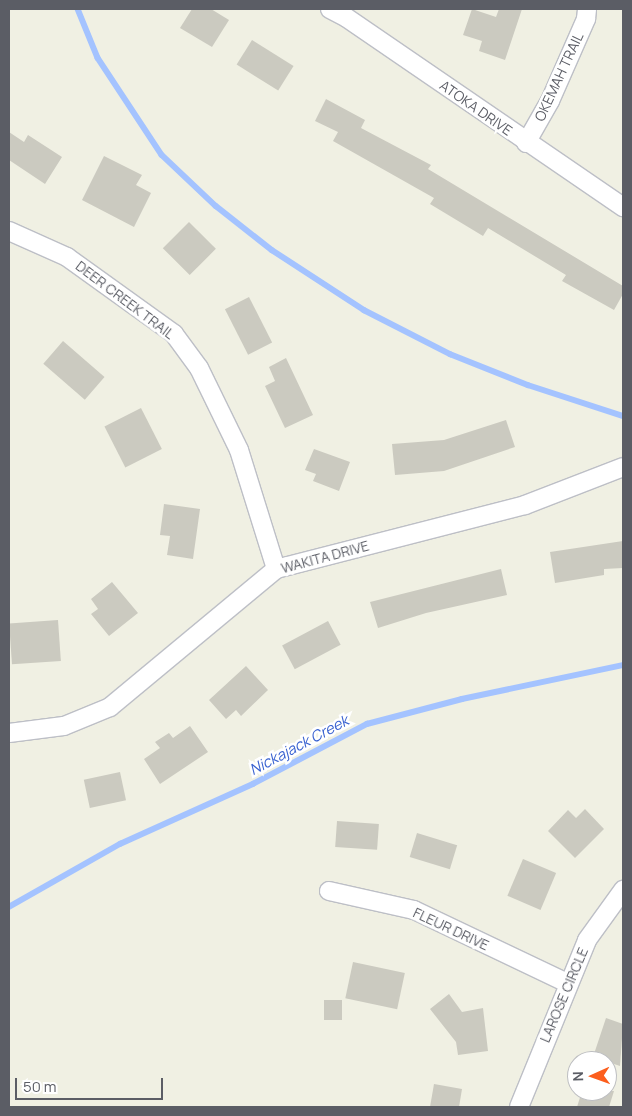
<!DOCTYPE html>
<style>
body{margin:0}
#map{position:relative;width:632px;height:1116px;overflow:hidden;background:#f0f0e3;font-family:Manrope,sans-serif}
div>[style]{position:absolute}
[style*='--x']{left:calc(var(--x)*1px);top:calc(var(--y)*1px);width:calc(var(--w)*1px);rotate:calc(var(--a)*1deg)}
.stream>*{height:5.5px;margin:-2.75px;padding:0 2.75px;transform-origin:2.75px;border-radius:2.75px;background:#a4c3ff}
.building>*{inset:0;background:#cbcac0;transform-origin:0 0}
.roads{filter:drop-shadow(1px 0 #bdbfc6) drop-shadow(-1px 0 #bdbfc6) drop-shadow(0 1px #bdbfc6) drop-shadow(0 -1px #bdbfc6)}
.minor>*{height:18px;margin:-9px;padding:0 9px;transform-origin:9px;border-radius:9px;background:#fff}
span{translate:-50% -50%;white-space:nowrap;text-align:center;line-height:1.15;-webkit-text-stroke:5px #fff;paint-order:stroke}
.street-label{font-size:14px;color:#5b5d65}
.water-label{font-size:15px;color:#3962d0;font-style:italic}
.frame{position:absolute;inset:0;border:10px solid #5b5d65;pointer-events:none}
.north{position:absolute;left:567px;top:1051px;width:50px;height:50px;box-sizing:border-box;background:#fff;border:1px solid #bdbec1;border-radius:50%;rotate:268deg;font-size:14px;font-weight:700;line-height:20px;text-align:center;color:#5b5d65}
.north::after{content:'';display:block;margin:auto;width:18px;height:22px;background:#fc5e1d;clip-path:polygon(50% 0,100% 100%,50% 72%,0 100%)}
.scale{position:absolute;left:15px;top:1078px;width:148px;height:22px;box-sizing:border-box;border:2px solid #5b5d65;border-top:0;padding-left:6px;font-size:15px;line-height:18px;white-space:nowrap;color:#5b5d65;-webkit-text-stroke:4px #fff;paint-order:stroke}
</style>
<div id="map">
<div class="stream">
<div style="--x:78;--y:9;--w:53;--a:67.8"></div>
<div style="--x:98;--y:58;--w:116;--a:56.6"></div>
<div style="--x:162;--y:155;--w:74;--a:43.4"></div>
<div style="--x:216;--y:206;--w:71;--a:38.2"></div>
<div style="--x:272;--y:250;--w:110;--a:33.1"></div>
<div style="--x:364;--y:310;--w:97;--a:27.1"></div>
<div style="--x:450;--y:354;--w:84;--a:21.7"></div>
<div style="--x:528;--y:385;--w:100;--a:18.1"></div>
<div style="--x:9;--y:907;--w:128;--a:-29.6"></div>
<div style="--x:120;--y:844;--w:146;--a:-24.3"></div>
<div style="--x:253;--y:784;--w:129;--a:-27.8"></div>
<div style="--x:367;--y:724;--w:98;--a:-14.7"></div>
<div style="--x:462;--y:699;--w:165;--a:-11.9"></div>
</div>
<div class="building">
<div style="clip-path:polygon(192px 9px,211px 9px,229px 20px,212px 47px,180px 28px)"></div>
<div style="clip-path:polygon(472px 9px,496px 17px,499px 9px,522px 9px,505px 60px,479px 51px,482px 41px,463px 35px)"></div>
<div style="left:252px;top:40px;width:49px;height:29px;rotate:32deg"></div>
<div style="clip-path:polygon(326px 99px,365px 120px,361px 128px,431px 165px,428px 169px,623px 286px,623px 294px,614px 310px,562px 281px,566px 275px,488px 228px,483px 236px,430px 204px,434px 198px,333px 141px,338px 132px,315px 121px)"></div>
<div style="clip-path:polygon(9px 132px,24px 142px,28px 135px,62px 157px,45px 184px,9px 160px)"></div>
<div style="clip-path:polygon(104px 156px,142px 175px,136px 185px,151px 193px,134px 227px,82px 200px)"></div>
<div style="left:189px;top:222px;width:38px;height:37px;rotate:45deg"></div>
<div style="left:249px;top:297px;width:51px;height:27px;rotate:63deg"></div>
<div style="left:63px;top:341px;width:55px;height:30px;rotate:41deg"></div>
<div style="clip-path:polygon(286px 358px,313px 415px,285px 428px,265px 386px,275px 381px,269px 367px)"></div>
<div style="left:141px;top:408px;width:46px;height:41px;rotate:63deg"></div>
<div style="clip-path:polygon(506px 420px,515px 447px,444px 471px,395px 475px,392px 444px,444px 440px)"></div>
<div style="clip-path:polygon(314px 449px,350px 462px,339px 491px,313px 481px,316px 474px,305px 470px)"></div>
<div style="clip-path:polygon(164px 504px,200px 509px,193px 559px,167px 555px,170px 536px,160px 535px)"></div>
<div style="clip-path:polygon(623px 541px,623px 568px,604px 569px,604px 575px,555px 583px,550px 552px)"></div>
<div style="clip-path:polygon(501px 569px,507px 595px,426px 613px,378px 628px,370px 602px)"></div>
<div style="clip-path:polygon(112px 582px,138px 613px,109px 636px,91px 614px,98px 609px,91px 599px)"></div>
<div style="left:58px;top:620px;width:41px;height:49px;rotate:86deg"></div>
<div style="left:328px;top:621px;width:27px;height:52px;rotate:62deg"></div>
<div style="clip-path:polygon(246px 666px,268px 690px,241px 716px,236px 710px,226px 719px,209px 700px)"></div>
<div style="clip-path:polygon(190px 726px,208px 752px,160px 784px,144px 759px,160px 748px,155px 742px,169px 733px,173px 738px)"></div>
<div style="left:120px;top:772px;width:29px;height:37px;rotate:78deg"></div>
<div style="clip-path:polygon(585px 809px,604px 829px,575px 858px,548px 831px,568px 810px,576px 818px)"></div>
<div style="left:337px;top:821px;width:42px;height:26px;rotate:4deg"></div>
<div style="left:417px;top:833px;width:42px;height:25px;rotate:17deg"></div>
<div style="left:523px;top:859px;width:36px;height:40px;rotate:23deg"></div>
<div style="left:353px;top:962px;width:53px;height:37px;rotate:12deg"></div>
<div style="clip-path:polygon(449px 994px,462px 1012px,483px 1008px,488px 1051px,458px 1055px,456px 1042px,430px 1009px)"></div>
<div style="left:324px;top:1000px;width:18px;height:20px"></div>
<div style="clip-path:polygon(606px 1018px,623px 1024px,620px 1066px,593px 1057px)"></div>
<div style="clip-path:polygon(434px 1084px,462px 1089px,459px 1107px,430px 1107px)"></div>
<div style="clip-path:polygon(582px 1091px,614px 1091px,609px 1107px,577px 1107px)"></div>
</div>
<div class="roads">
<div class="minor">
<div style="--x:330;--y:9;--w:19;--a:28"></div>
<div style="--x:347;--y:18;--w:335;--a:34.4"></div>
<div style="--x:526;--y:143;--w:48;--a:-60.3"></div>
<div style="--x:550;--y:101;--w:90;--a:-66.3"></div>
<div style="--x:586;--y:19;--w:10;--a:-84"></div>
<div style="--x:9;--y:231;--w:64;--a:24.1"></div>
<div style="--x:67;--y:257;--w:132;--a:35.7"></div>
<div style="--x:174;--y:334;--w:42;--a:53.7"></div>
<div style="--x:199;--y:368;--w:91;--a:64"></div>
<div style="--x:239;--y:450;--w:125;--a:72.7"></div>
<div style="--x:9;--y:733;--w:55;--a:-7.3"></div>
<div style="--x:64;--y:726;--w:50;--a:-22.4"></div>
<div style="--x:110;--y:707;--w:216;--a:-39.7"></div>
<div style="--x:276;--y:569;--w:257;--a:-14.4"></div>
<div style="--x:525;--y:505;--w:105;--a:-21.2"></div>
<div style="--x:329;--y:891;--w:87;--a:12.6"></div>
<div style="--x:414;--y:910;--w:170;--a:25.5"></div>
<div style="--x:519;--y:1107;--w:180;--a:-67.8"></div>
<div style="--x:587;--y:940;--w:62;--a:-54.2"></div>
</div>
</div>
<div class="street-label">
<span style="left:559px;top:77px;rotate:-65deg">OKEMAH TRAIL</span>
<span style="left:476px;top:108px;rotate:35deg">ATOKA DRIVE</span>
<span style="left:125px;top:300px;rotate:37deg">DEER CREEK TRAIL</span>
<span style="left:325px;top:557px;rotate:-15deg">WAKITA DRIVE</span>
<span style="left:451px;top:929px;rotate:25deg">FLEUR DRIVE</span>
<span style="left:564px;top:995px;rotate:-67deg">LAROSE CIRCLE</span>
</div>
<div class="water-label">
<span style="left:299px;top:745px;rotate:-28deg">Nickajack Creek</span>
</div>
<div class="frame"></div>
<div class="north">N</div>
<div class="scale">50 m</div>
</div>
